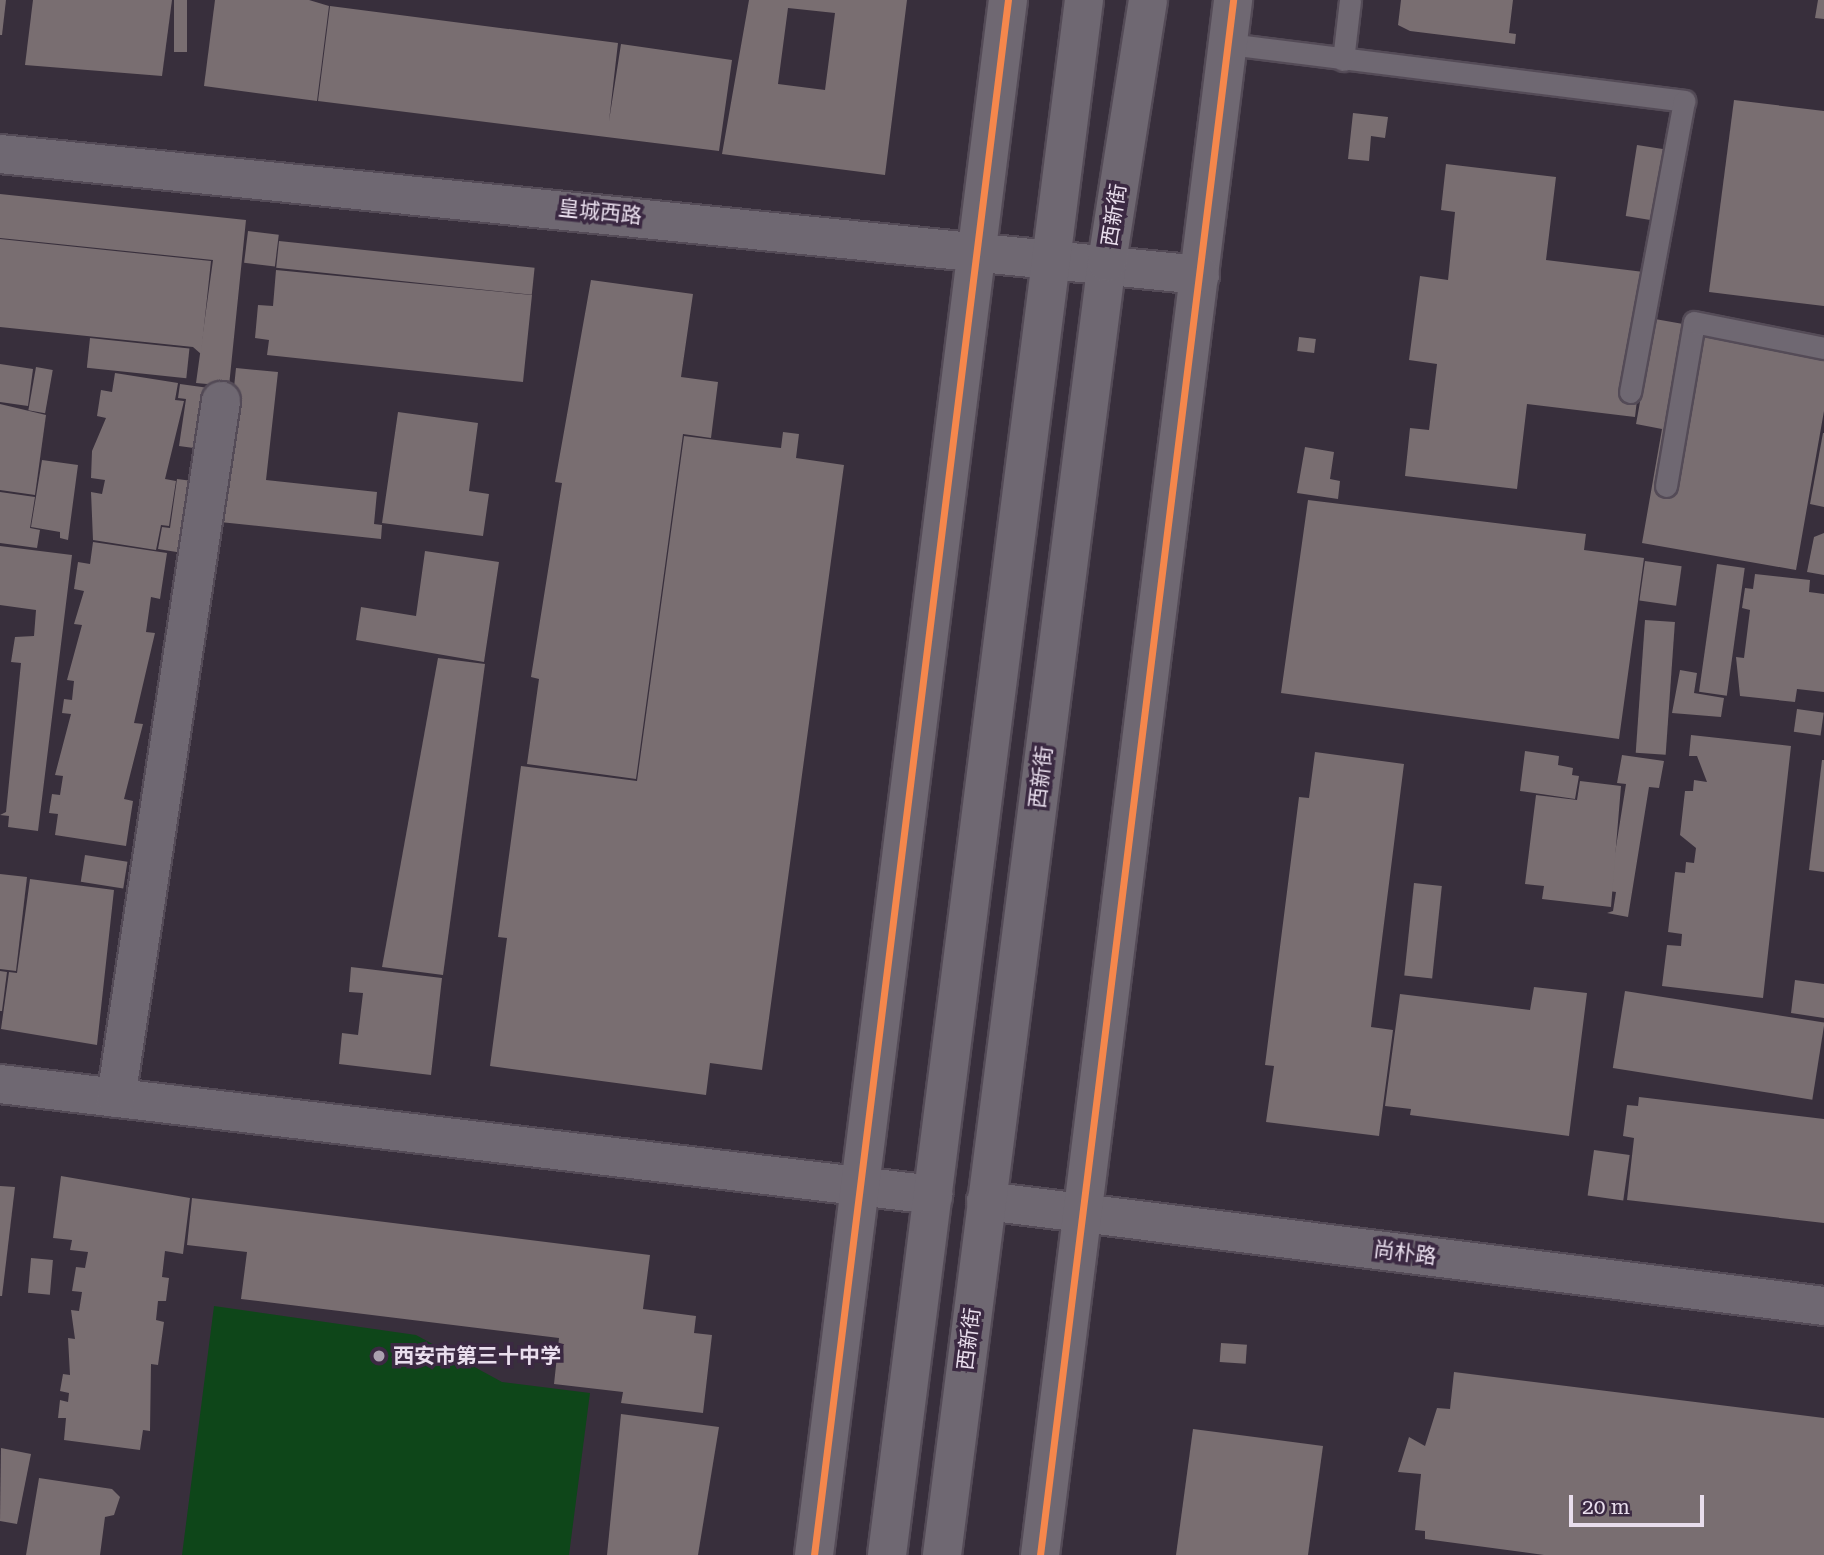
<!DOCTYPE html>
<meta charset="utf-8">
<style>
body{margin:0}
#map{position:relative;width:1824px;height:1555px;overflow:hidden;background:#382f3c;font-family:"Roboto Serif","Noto Sans SC",serif}
div>[style]{position:absolute}
[style*='--x']{left:calc(var(--x)*1px);top:calc(var(--y)*1px);width:calc(var(--w)*1px);rotate:calc(var(--a)*1deg)}
.green>*{inset:0;background:#0e4619}
.building>*{inset:0;background:#796e71;transform-origin:0 0}
.roads{filter:drop-shadow(2px 0 #544b57) drop-shadow(-2px 0 #544b57) drop-shadow(0 2px #544b57) drop-shadow(0 -2px #544b57)}
.service>*{height:21px;margin:-10.5px;padding:0 10.5px;transform-origin:10.5px;border-radius:10.5px;background:#6f6872}
.minor>*{height:38px;margin:-19px;padding:0 19px;transform-origin:19px;border-radius:19px;background:#6f6872}
.tertiary>*{height:38px;margin:-19px;padding:0 19px;transform-origin:19px;border-radius:19px;background:#6f6872}
.secondary>*{height:38px;margin:-19px;padding:0 19px;transform-origin:19px;border-radius:19px;background:#6f6872}
.cycleway>*{height:7px;margin:-3.5px;padding:0 3.5px;transform-origin:3.5px;border-radius:3.5px;background:#f5874c}
.dots>*{width:19px;height:19px;translate:-50% -50%;box-sizing:border-box;border:4px solid #3b2942;border-radius:50%}
span{translate:-50% -50%;white-space:nowrap;text-align:center;line-height:1.15;-webkit-text-stroke:7px #3b2942;paint-order:stroke}
.street-label{font-size:21px;color:#e9deed}
.poi-label{font-size:21px;color:#e9deed;font-weight:700}
.left{translate:0 -50%;text-align:left}
.scale{position:absolute;left:1569px;top:1495px;width:135px;height:32px;box-sizing:border-box;border:4px solid #e9deed;border-top:0;padding-left:9px;font-size:21px;line-height:24px;white-space:nowrap;color:#e9deed;-webkit-text-stroke:5px #3b2942;paint-order:stroke}
</style>
<div id="map">
<div class="green">
<div style="clip-path:polygon(214px 1306px,416px 1335px,502px 1382px,590px 1393px,569px 1555px,182px 1555px)"></div>
</div>
<div class="building">
<div style="clip-path:polygon(0 0,6px 0,2px 35px,0 35px)"></div>
<div style="clip-path:polygon(33px 0,172px 0,162px 76px,25px 65px)"></div>
<div style="left:174px;top:0;width:13px;height:52px"></div>
<div style="clip-path:polygon(215px 0,309px 0,329px 6px,317px 101px,204px 86px)"></div>
<div style="clip-path:polygon(evenodd,749px 0,907px 0,885px 175px,722px 154px,749px 0,788px 8px,835px 13px,825px 90px,778px 84px,788px 8px)"></div>
<div style="clip-path:polygon(1401px 0,1513px 0,1509px 33px,1516px 34px,1515px 44px,1410px 31px,1398px 25px)"></div>
<div style="clip-path:polygon(1818px 0,1824px 0,1824px 19px,1815px 18px)"></div>
<div style="clip-path:polygon(330px 6px,618px 43px,609px 121px,621px 44px,732px 60px,719px 151px,318px 101px)"></div>
<div style="clip-path:polygon(1734px 100px,1824px 111px,1824px 306px,1709px 292px)"></div>
<div style="clip-path:polygon(1353px 113px,1388px 117px,1385px 138px,1371px 136px,1369px 161px,1348px 159px)"></div>
<div style="left:1637px;top:145px;width:39px;height:72px;rotate:9deg"></div>
<div style="clip-path:polygon(1446px 164px,1556px 177px,1546px 260px,1652px 273px,1635px 417px,1527px 404px,1517px 489px,1405px 476px,1410px 428px,1429px 430px,1437px 364px,1409px 360px,1420px 276px,1448px 280px,1455px 212px,1441px 210px)"></div>
<div style="clip-path:polygon(0 194px,246px 220px,229px 386px,196px 383px,213px 260px,0 238px)"></div>
<div style="left:248px;top:231px;width:31px;height:32px;rotate:7deg"></div>
<div style="clip-path:polygon(0 239px,211px 261px,201px 354px,193px 347px,0 327px)"></div>
<div style="left:279px;top:241px;width:257px;height:27px;rotate:6deg"></div>
<div style="clip-path:polygon(276px 270px,532px 295px,523px 382px,267px 355px,269px 340px,255px 338px,258px 305px,273px 306px)"></div>
<div style="clip-path:polygon(591px 280px,693px 294px,681px 377px,718px 382px,711px 438px,683px 434px,636px 779px,527px 764px,539px 679px,531px 677px,562px 483px,555px 482px)"></div>
<div style="clip-path:polygon(1655px 319px,1824px 349px,1824px 411px,1796px 570px,1642px 543px,1662px 429px,1636px 424px)"></div>
<div style="left:1299px;top:337px;width:17px;height:14px;rotate:7deg"></div>
<div style="left:90px;top:338px;width:100px;height:30px;rotate:6deg"></div>
<div style="clip-path:polygon(0 364px,33px 369px,28px 406px,0 402px)"></div>
<div style="left:36px;top:367px;width:17px;height:44px;rotate:10deg"></div>
<div style="clip-path:polygon(236px 368px,278px 372px,266px 480px,377px 492px,374px 524px,382px 525px,381px 539px,220px 522px)"></div>
<div style="clip-path:polygon(115px 373px,178px 383px,175px 400px,184px 401px,165px 479px,176px 481px,169px 526px,161px 525px,156px 550px,93px 540px,91px 492px,102px 494px,105px 480px,91px 478px,92px 451px,106px 418px,97px 416px,101px 390px,112px 392px)"></div>
<div style="clip-path:polygon(180px 384px,209px 388px,201px 449px,179px 446px,186px 399px,178px 398px)"></div>
<div style="clip-path:polygon(0 404px,46px 415px,35px 495px,0 490px)"></div>
<div style="clip-path:polygon(398px 412px,478px 423px,469px 491px,489px 494px,483px 536px,382px 523px)"></div>
<div style="clip-path:polygon(783px 432px,799px 434px,796px 458px,844px 465px,762px 1070px,710px 1063px,706px 1095px,490px 1066px,507px 938px,498px 937px,521px 766px,637px 781px,684px 436px,781px 448px)"></div>
<div style="clip-path:polygon(1823px 433px,1824px 433px,1824px 507px,1810px 504px)"></div>
<div style="clip-path:polygon(1305px 447px,1334px 452px,1330px 479px,1340px 481px,1338px 499px,1297px 493px)"></div>
<div style="clip-path:polygon(42px 460px,78px 465px,68px 540px,60px 538px,60px 532px,31px 527px)"></div>
<div style="clip-path:polygon(177px 479px,208px 483px,189px 554px,158px 549px,162px 527px,170px 528px)"></div>
<div style="clip-path:polygon(0 492px,35px 497px,30px 528px,40px 530px,37px 548px,0 543px)"></div>
<div style="clip-path:polygon(1308px 500px,1586px 534px,1584px 550px,1644px 558px,1619px 739px,1281px 693px)"></div>
<div style="clip-path:polygon(1824px 533px,1824px 575px,1807px 572px,1814px 537px)"></div>
<div style="clip-path:polygon(93px 542px,167px 553px,160px 599px,151px 597px,146px 632px,155px 633px,134px 723px,143px 724px,124px 799px,133px 801px,126px 846px,55px 835px,58px 814px,49px 813px,52px 794px,60px 795px,63px 776px,55px 775px,71px 714px,62px 713px,64px 699px,72px 700px,74px 681px,67px 680px,82px 625px,74px 624px,84px 591px,74px 589px,78px 562px,90px 564px)"></div>
<div style="clip-path:polygon(0 546px,72px 555px,38px 831px,8px 827px,9px 816px,0 815px,6px 812px,21px 663px,11px 662px,15px 637px,34px 636px,36px 610px,0 605px)"></div>
<div style="clip-path:polygon(425px 551px,499px 562px,484px 662px,356px 640px,361px 607px,416px 616px)"></div>
<div style="left:1645px;top:561px;width:37px;height:40px;rotate:8deg"></div>
<div style="left:1717px;top:564px;width:28px;height:129px;rotate:8deg"></div>
<div style="clip-path:polygon(1755px 574px,1810px 580px,1809px 592px,1824px 594px,1824px 692px,1797px 689px,1795px 702px,1740px 696px,1736px 657px,1744px 658px,1750px 610px,1742px 608px,1745px 588px,1753px 589px)"></div>
<div style="left:1645px;top:620px;width:30px;height:133px;rotate:4deg"></div>
<div style="clip-path:polygon(438px 658px,485px 664px,443px 975px,382px 967px)"></div>
<div style="clip-path:polygon(1680px 670px,1697px 673px,1694px 693px,1724px 698px,1721px 717px,1672px 713px)"></div>
<div style="left:1797px;top:709px;width:27px;height:23px;rotate:8deg"></div>
<div style="clip-path:polygon(1691px 735px,1791px 746px,1763px 998px,1662px 986px,1667px 945px,1681px 946px,1682px 934px,1668px 932px,1675px 872px,1685px 873px,1686px 862px,1694px 863px,1696px 848px,1680px 835px,1685px 791px,1693px 791px,1694px 780px,1707px 782px,1697px 756px,1689px 756px)"></div>
<div style="clip-path:polygon(1525px 751px,1559px 756px,1558px 765px,1573px 768px,1572px 775px,1579px 776px,1575px 799px,1520px 791px)"></div>
<div style="clip-path:polygon(1315px 752px,1404px 764px,1371px 1027px,1393px 1030px,1379px 1136px,1266px 1122px,1274px 1066px,1265px 1065px,1299px 797px,1309px 798px)"></div>
<div style="clip-path:polygon(1622px 755px,1664px 761px,1659px 788px,1649px 787px,1628px 917px,1607px 913px,1613px 911px,1616px 892px,1609px 891px,1626px 784px,1617px 783px)"></div>
<div style="clip-path:polygon(1822px 760px,1824px 760px,1824px 872px,1809px 870px)"></div>
<div style="clip-path:polygon(1580px 781px,1621px 786px,1611px 907px,1542px 899px,1544px 886px,1525px 884px,1536px 795px,1577px 800px)"></div>
<div style="left:85px;top:855px;width:43px;height:27px;rotate:9deg"></div>
<div style="clip-path:polygon(0 874px,27px 877px,16px 971px,0 969px)"></div>
<div style="clip-path:polygon(30px 879px,114px 890px,97px 1045px,1px 1029px,9px 972px,17px 973px)"></div>
<div style="left:1414px;top:883px;width:28px;height:93px;rotate:6deg"></div>
<div style="clip-path:polygon(351px 967px,442px 978px,431px 1075px,339px 1064px,342px 1033px,358px 1035px,363px 993px,349px 992px)"></div>
<div style="clip-path:polygon(0 971px,7px 972px,2px 1011px,0 1011px)"></div>
<div style="clip-path:polygon(1795px 980px,1824px 984px,1824px 1018px,1791px 1013px)"></div>
<div style="clip-path:polygon(1534px 987px,1587px 993px,1569px 1136px,1410px 1115px,1411px 1109px,1385px 1106px,1400px 994px,1530px 1010px)"></div>
<div style="left:1625px;top:991px;width:202px;height:78px;rotate:9deg"></div>
<div style="clip-path:polygon(1639px 1097px,1824px 1119px,1824px 1223px,1627px 1200px,1634px 1138px,1623px 1136px,1627px 1105px,1638px 1106px)"></div>
<div style="left:1594px;top:1150px;width:36px;height:46px;rotate:8deg"></div>
<div style="clip-path:polygon(61px 1176px,190px 1198px,183px 1254px,165px 1251px,162px 1277px,169px 1278px,166px 1301px,158px 1301px,156px 1320px,164px 1322px,158px 1365px,151px 1364px,150px 1431px,143px 1430px,140px 1450px,64px 1440px,66px 1418px,58px 1418px,60px 1400px,68px 1402px,69px 1393px,60px 1391px,63px 1374px,70px 1375px,68px 1338px,75px 1339px,71px 1310px,79px 1311px,82px 1292px,72px 1291px,76px 1267px,85px 1268px,88px 1252px,70px 1250px,72px 1240px,53px 1238px)"></div>
<div style="clip-path:polygon(0 1186px,15px 1187px,2px 1296px,0 1296px)"></div>
<div style="clip-path:polygon(192px 1198px,650px 1255px,643px 1309px,696px 1316px,694px 1333px,712px 1335px,703px 1413px,621px 1403px,623px 1392px,554px 1384px,559px 1338px,241px 1299px,247px 1252px,187px 1245px)"></div>
<div style="left:31px;top:1258px;width:22px;height:35px;rotate:5deg"></div>
<div style="left:1221px;top:1343px;width:26px;height:19px;rotate:4deg"></div>
<div style="clip-path:polygon(1454px 1372px,1824px 1418px,1824px 1555px,1544px 1555px,1425px 1539px,1425px 1531px,1415px 1530px,1421px 1474px,1398px 1472px,1409px 1437px,1425px 1446px,1437px 1408px,1450px 1409px)"></div>
<div style="clip-path:polygon(621px 1414px,719px 1427px,698px 1555px,607px 1555px)"></div>
<div style="clip-path:polygon(1193px 1429px,1323px 1446px,1308px 1555px,1176px 1555px)"></div>
<div style="clip-path:polygon(1px 1448px,31px 1454px,17px 1524px,0 1521px)"></div>
<div style="clip-path:polygon(39px 1478px,112px 1489px,120px 1497px,114px 1515px,105px 1517px,100px 1555px,26px 1555px)"></div>
</div>
<div class="roads">
<div class="service">
<div style="--x:1228;--y:44;--w:460;--a:7.1"></div>
<div style="--x:1684;--y:101;--w:296;--a:100.5"></div>
<div style="--x:1343;--y:60;--w:60;--a:-83.3"></div>
<div style="--x:1666;--y:486;--w:166;--a:-80.3"></div>
<div style="--x:1694;--y:322;--w:133;--a:11.3"></div>
</div>
<div class="minor">
<div style="--x:0;--y:1084;--w:940;--a:6.78"></div>
<div style="--x:116;--y:1098;--w:705;--a:-81.43"></div>
<div style="--x:986;--y:1201;--w:845;--a:7.14"></div>
<div style="--x:814;--y:1555;--w:1567;--a:-82.89"></div>
<div style="--x:1040;--y:1555;--w:1567;--a:-82.92"></div>
</div>
<div class="tertiary">
<div style="--x:0;--y:154;--w:1206;--a:5.76"></div>
</div>
<div class="secondary">
<div style="--x:887;--y:1555;--w:1567;--a:-82.78"></div>
<div style="--x:942;--y:1555;--w:1303;--a:-82.73"></div>
<div style="--x:1107;--y:262;--w:265;--a:-81.1"></div>
</div>
</div>
<div class="cycleway">
<div style="--x:814;--y:1555;--w:1567;--a:-82.89"></div>
<div style="--x:1040;--y:1555;--w:1567;--a:-82.92"></div>
</div>
<div class="dots">
<div style="left:379px;top:1356px;background:#aba1af"></div>
</div>
<div class="street-label">
<span style="left:600px;top:212px;rotate:6deg">皇城西路</span>
<span style="left:1114px;top:215px;rotate:-81deg">西新街</span>
<span style="left:1041px;top:777px;rotate:-83deg">西新街</span>
<span style="left:1405px;top:1253px;rotate:7deg">尚朴路</span>
<span style="left:969px;top:1339px;rotate:-83deg">西新街</span>
</div>
<div class="poi-label">
<span class="left" style="left:393px;top:1356px">西安市第三十中学</span>
</div>
<div class="scale">20 m</div>
</div>
